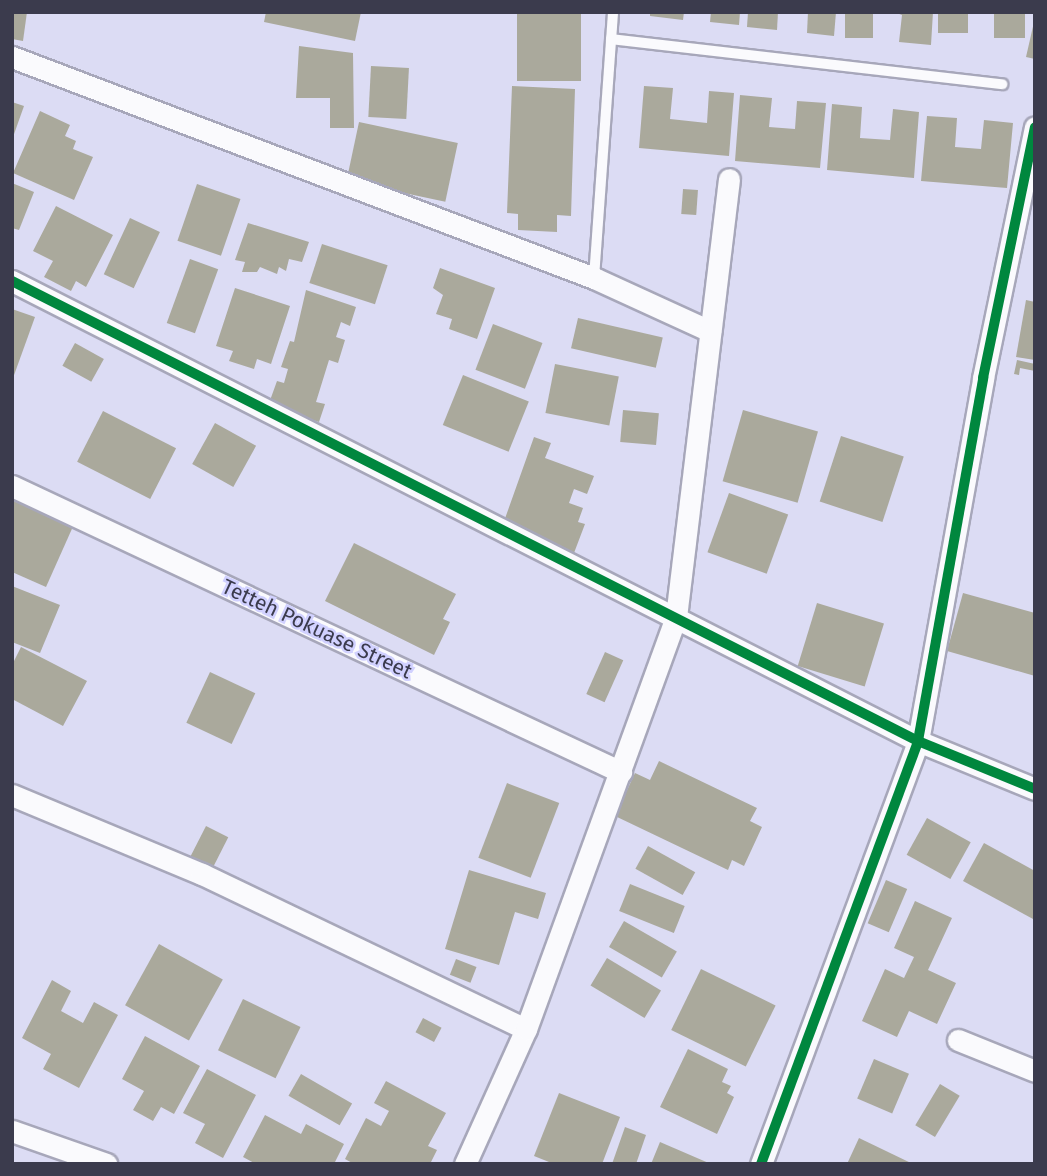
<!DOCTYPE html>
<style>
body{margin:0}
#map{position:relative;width:1047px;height:1176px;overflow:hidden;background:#dcdcf4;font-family:"Fira Sans",sans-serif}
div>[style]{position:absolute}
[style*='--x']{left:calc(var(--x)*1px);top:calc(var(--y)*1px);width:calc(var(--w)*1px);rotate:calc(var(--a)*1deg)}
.building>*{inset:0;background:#aaa99c;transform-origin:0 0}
.roads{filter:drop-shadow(2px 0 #a7a7ba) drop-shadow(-2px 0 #a7a7ba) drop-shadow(0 2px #a7a7ba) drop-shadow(0 -2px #a7a7ba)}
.lane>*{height:10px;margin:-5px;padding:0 5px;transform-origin:5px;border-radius:5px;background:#fafafd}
.street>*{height:21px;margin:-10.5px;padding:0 10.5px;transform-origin:10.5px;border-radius:10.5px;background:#fafafd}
.cycleway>*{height:10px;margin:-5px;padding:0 5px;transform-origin:5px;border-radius:5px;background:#00873e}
span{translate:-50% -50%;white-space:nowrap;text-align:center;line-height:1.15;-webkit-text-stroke:5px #d1d1ff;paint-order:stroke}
.street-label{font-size:21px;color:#3b3b4d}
.frame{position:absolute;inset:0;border:14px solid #3b3b4d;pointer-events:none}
</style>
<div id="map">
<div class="building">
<div style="clip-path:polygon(12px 12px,27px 12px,23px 41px,12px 39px)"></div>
<div style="clip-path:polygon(266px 12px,361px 12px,355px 41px,264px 22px)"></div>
<div style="left:517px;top:12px;width:64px;height:69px"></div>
<div style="clip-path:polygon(650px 12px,684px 12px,683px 20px,650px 16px)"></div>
<div style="clip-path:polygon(711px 12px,740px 12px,739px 25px,710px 22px)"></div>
<div style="clip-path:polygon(748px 12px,778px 12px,777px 30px,747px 27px)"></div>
<div style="clip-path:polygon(808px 12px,836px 12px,834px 36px,807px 33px)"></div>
<div style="left:845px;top:12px;width:28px;height:26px"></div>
<div style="clip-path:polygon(894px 12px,933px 12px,931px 45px,899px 42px,902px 15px)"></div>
<div style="left:938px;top:12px;width:30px;height:21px"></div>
<div style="left:994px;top:12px;width:31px;height:26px"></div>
<div style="clip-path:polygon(1034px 22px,1035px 23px,1035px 59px,1026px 57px)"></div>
<div style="clip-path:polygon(299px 46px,353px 53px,354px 128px,330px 128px,330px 98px,296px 98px)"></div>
<div style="left:371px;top:66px;width:38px;height:51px;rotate:3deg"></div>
<div style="clip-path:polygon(512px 86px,575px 89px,571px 216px,557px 215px,557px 232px,518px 230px,518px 214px,507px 213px)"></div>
<div style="clip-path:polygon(644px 86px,673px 88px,670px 119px,707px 123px,709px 91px,734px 93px,729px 156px,639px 148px)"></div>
<div style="clip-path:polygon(740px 95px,772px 98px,769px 127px,795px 129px,797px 101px,826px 103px,820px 168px,735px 161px)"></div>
<div style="clip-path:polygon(12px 102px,24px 106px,13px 137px,12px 137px)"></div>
<div style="clip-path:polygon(832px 104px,862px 107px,860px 138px,890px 140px,893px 109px,919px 112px,914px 178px,827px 170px)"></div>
<div style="clip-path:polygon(40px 111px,70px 125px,65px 136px,76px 141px,73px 149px,93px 157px,74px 200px,13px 173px)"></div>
<div style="clip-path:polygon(927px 116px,957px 118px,955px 147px,981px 149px,984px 120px,1013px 123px,1007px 188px,921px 181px)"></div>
<div style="left:359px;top:122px;width:101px;height:60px;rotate:12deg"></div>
<div style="clip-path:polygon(12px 183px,34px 192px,19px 230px,12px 228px)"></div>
<div style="left:197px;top:184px;width:46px;height:60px;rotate:19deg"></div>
<div style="left:683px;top:189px;width:15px;height:25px;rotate:4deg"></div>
<div style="clip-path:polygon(56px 206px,113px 235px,86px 287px,76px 281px,71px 291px,44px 277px,53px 261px,33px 251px)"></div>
<div style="left:130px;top:218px;width:33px;height:62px;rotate:25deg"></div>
<div style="clip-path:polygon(248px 223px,309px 242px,302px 262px,289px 259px,286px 271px,279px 267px,277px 274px,260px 267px,257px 272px,242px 272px,245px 262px,235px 260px)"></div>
<div style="left:322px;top:244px;width:69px;height:41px;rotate:18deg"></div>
<div style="left:190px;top:259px;width:30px;height:68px;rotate:20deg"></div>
<div style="clip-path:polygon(440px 268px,495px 288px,477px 339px,449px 329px,452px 319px,436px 314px,443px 295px,433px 288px)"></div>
<div style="clip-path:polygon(235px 288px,290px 306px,271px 364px,257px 359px,254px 369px,229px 361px,233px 351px,216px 346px)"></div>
<div style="clip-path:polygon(306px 290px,356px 307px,350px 326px,341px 322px,336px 337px,345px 340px,338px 363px,329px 360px,316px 402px,325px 404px,319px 422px,268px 406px,277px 381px,284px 383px,288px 369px,281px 367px,290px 341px,294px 342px)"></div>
<div style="clip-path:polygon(1026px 300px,1035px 302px,1035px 360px,1016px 357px)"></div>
<div style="clip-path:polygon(12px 309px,35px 317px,13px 378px,12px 378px)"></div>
<div style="left:578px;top:318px;width:87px;height:31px;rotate:13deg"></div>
<div style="left:493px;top:324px;width:53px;height:49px;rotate:21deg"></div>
<div style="left:75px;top:343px;width:33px;height:26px;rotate:29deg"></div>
<div style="clip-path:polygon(1017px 360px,1035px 364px,1035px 371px,1020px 368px,1019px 375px,1014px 374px)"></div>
<div style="left:555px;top:364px;width:65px;height:50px;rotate:11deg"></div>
<div style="left:463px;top:375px;width:71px;height:54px;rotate:22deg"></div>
<div style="left:623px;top:410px;width:36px;height:32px;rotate:5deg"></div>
<div style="left:743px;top:410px;width:78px;height:74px;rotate:16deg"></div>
<div style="left:103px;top:411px;width:82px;height:57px;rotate:27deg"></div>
<div style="left:215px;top:423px;width:47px;height:47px;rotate:29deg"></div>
<div style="left:841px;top:436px;width:66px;height:69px;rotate:18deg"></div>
<div style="clip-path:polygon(534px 437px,551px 443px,545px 458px,594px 476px,587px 494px,574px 489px,569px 503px,583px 508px,578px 522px,585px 524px,574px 553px,502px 527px)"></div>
<div style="left:729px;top:493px;width:63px;height:63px;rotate:20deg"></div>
<div style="clip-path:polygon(12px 498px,75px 522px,46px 587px,12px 572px)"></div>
<div style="clip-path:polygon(354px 543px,456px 594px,443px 619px,450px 622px,434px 655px,325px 601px)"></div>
<div style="clip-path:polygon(12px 586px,60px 605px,40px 653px,12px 642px)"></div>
<div style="clip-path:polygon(963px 593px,1035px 613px,1035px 676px,947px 651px)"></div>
<div style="left:817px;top:603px;width:70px;height:66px;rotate:17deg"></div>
<div style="clip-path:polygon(21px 647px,87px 681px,63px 726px,12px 699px,12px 665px)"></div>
<div style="left:605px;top:652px;width:20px;height:46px;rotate:24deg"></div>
<div style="left:210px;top:672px;width:50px;height:56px;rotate:25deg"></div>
<div style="clip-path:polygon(659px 761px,757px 808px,750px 821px,762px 827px,744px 866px,732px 860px,728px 870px,615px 816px,635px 773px,650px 780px)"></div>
<div style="left:507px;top:783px;width:56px;height:80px;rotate:21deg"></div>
<div style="left:927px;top:818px;width:50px;height:42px;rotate:29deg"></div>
<div style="left:206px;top:826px;width:25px;height:43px;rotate:27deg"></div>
<div style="clip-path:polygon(984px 843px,1035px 871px,1033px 919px,963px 881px)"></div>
<div style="left:648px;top:846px;width:54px;height:26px;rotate:29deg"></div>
<div style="clip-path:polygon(469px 870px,546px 893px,538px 919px,515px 912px,499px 965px,445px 949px)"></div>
<div style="left:886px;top:880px;width:23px;height:47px;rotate:23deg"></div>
<div style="left:630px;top:884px;width:59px;height:29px;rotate:22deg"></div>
<div style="clip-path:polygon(915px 901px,952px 918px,928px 970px,956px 983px,937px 1024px,909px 1011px,897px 1037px,862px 1021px,885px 969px,904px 978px,914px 957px,894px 948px)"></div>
<div style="left:624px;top:921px;width:61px;height:30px;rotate:30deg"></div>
<div style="left:159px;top:944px;width:73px;height:70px;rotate:29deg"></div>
<div style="left:607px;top:958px;width:63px;height:32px;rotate:31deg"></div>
<div style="left:456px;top:959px;width:22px;height:17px;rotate:21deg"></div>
<div style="left:701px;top:969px;width:83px;height:68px;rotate:26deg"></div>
<div style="clip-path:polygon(52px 980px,71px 991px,61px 1011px,83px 1023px,94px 1002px,118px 1015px,79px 1088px,43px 1069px,51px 1054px,22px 1038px)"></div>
<div style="left:243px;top:999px;width:64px;height:57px;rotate:26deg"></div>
<div style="left:423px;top:1018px;width:21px;height:16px;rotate:28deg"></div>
<div style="clip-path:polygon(145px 1036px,200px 1066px,174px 1114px,161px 1107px,153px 1121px,133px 1110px,144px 1091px,122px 1079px)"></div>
<div style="clip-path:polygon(688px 1049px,728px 1069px,722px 1082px,731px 1086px,727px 1093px,734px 1097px,717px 1134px,660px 1107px)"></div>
<div style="left:874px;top:1059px;width:38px;height:43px;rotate:23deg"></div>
<div style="clip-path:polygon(207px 1069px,256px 1095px,223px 1158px,195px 1143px,205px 1124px,183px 1113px)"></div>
<div style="left:301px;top:1074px;width:59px;height:25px;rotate:30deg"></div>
<div style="clip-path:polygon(386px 1081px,446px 1113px,428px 1146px,437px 1150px,430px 1164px,354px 1164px,345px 1159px,366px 1118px,381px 1126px,389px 1111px,374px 1103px)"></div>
<div style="left:940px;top:1084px;width:23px;height:48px;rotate:31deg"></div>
<div style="clip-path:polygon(559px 1093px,620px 1117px,602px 1164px,554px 1164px,534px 1156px)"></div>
<div style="clip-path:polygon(265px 1115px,301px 1134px,306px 1124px,344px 1144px,334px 1164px,256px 1164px,243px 1157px)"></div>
<div style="clip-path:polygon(625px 1127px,646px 1135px,636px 1164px,612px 1164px)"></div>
<div style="clip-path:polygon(859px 1138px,913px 1164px,847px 1164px)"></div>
<div style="clip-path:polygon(660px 1142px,711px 1164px,651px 1164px)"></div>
</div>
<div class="roads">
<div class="lane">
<div style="--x:611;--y:39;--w:394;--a:6.6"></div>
<div style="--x:594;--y:278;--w:267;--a:-85.9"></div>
</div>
<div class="street">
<div style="--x:12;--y:57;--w:623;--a:20.79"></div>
<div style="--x:594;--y:278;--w:128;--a:24.6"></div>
<div style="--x:12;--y:281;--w:1016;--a:26.92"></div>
<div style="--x:918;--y:741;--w:126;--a:22.3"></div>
<div style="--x:12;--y:486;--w:673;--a:25.16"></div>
<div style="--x:12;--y:795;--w:206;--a:22.6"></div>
<div style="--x:202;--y:874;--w:359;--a:25.6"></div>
<div style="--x:958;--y:1040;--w:83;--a:21.9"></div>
<div style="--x:12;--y:1131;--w:100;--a:19.3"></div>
<div style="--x:465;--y:1164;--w:148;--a:-65.7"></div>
<div style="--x:526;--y:1029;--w:438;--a:-70"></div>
<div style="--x:676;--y:617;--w:441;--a:-83.1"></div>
<div style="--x:761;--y:1164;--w:451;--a:-69.6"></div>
<div style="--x:918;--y:741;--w:369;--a:-79.8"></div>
<div style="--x:983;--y:378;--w:256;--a:-78.3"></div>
</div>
</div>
<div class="cycleway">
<div style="--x:12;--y:281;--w:1016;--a:26.92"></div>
<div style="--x:918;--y:741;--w:126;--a:22.3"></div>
<div style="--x:761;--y:1164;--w:451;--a:-69.6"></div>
<div style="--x:918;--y:741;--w:369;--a:-79.8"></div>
<div style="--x:983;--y:378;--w:256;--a:-78.3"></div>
</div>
<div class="street-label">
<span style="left:317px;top:629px;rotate:25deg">Tetteh Pokuase Street</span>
</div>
<div class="frame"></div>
</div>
